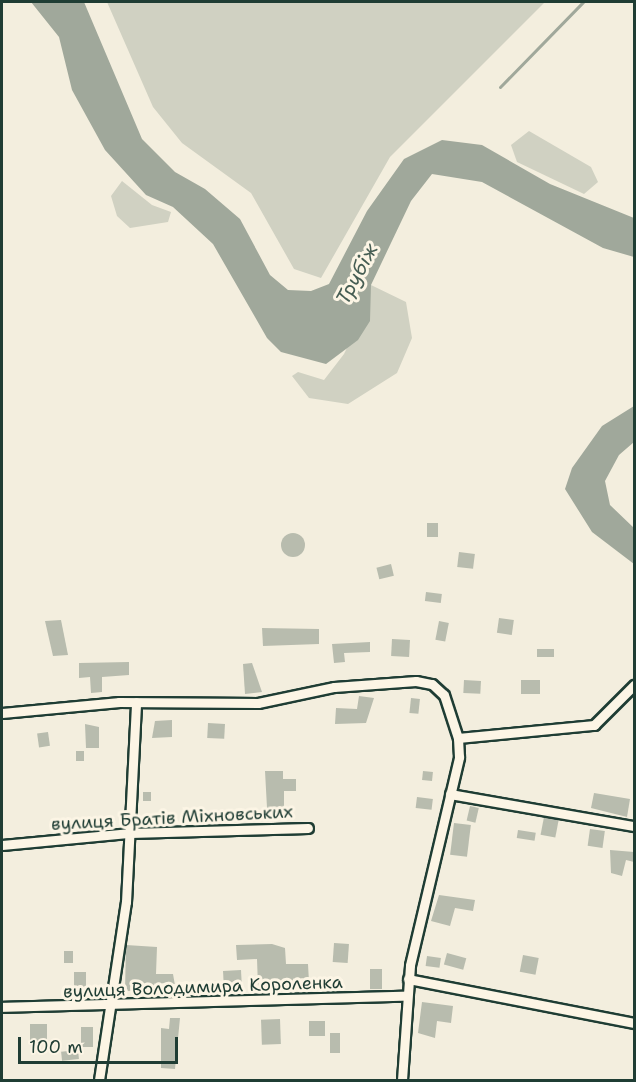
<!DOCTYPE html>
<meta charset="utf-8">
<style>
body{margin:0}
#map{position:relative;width:636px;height:1082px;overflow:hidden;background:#f3eede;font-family:"Shantell Sans",sans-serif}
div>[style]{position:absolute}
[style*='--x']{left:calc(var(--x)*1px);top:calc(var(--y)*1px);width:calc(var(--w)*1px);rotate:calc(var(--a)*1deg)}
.green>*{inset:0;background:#d0d1c2}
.water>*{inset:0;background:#a0a89b}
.stream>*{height:3px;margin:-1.5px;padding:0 1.5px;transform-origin:1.5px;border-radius:1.5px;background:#a0a89b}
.building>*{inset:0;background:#b8bcae;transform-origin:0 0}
.round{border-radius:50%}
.roads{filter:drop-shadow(2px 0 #1f3d34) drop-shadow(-2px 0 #1f3d34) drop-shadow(0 2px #1f3d34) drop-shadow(0 -2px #1f3d34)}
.street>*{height:9px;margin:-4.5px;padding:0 4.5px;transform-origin:4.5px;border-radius:4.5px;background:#fcf5e5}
span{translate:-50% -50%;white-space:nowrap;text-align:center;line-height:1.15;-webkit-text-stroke:6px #fcf5e5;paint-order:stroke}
.street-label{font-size:18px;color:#1f3d34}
.water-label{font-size:20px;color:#465d53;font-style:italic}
.frame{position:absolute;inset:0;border:3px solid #1f3d34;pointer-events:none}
.scale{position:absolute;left:18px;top:1037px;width:160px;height:27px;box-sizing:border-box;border:3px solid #1f3d34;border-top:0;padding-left:8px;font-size:18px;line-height:21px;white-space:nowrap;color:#1f3d34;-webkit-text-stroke:4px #fcf5e5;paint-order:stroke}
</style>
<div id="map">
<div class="green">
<div style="clip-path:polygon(107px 2px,545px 2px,390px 157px,321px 278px,294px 269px,251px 193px,182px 143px,153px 107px)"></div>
<div style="clip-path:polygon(529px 131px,591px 167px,598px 182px,584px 194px,517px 162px,511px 145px)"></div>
<div style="clip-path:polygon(122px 181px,152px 205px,171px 212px,168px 222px,130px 228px,117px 216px,111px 196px)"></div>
<div style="clip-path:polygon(371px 285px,406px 302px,412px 338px,397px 373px,348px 404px,309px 398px,292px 376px,298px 372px,324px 380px,344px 354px,368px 304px)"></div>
</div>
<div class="water">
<div style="clip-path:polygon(31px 2px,84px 2px,142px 139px,175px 172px,205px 189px,240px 219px,270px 275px,288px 290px,311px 291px,329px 284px,367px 211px,404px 159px,442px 140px,482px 145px,550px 184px,634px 218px,634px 257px,603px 248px,482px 182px,432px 174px,411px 201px,371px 285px,370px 321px,358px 340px,326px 364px,281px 352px,267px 338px,213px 244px,173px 207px,146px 195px,105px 150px,72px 90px,59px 37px)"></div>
<div style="clip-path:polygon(634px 406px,634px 442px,619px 455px,605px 481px,610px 505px,634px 528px,634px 564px,592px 532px,565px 489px,572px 468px,602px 426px)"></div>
</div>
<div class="stream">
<div style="--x:500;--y:87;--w:119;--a:-45.7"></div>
</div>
<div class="building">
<div style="left:427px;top:523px;width:11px;height:14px"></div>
<div class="round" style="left:281px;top:533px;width:24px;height:24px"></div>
<div style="left:459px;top:552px;width:16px;height:15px;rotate:7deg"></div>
<div style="left:391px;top:564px;width:12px;height:15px;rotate:76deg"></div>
<div style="left:426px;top:592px;width:16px;height:9px;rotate:7deg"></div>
<div style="left:499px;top:618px;width:15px;height:15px;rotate:8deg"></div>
<div style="clip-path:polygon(61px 620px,68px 655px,53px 656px,45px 621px)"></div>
<div style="left:439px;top:621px;width:10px;height:19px;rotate:11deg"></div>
<div style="clip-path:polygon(262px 628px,319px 629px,319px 644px,263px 646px)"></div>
<div style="left:392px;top:639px;width:18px;height:17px;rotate:3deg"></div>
<div style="clip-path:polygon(370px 642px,370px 652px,344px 653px,345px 662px,334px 663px,332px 644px)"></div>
<div style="left:537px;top:649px;width:17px;height:8px"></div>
<div style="clip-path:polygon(129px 662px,129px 675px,102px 677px,102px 692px,91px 693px,90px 677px,79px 678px,79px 663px)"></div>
<div style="clip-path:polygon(252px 663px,262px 692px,245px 694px,243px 664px)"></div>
<div style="left:464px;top:680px;width:17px;height:13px;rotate:3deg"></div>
<div style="left:521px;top:680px;width:19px;height:14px"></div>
<div style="clip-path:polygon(359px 696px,374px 698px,366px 723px,335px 724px,336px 708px,357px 709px)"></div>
<div style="left:411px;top:698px;width:9px;height:15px;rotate:6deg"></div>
<div style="clip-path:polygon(172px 720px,172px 737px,152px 738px,155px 721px)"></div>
<div style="left:208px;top:723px;width:17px;height:15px;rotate:3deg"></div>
<div style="clip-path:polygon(85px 724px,99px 727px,99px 748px,86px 748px)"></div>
<div style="left:48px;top:732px;width:14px;height:11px;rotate:82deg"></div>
<div style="left:76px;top:751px;width:8px;height:10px"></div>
<div style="clip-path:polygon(265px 771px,283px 771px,283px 779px,296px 779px,296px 791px,284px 791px,284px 808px,267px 808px)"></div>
<div style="left:423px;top:771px;width:10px;height:9px;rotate:6deg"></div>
<div style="left:143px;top:792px;width:8px;height:9px"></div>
<div style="clip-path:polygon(594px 793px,630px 799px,627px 817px,591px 808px)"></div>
<div style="left:417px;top:797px;width:16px;height:11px;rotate:7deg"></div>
<div style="left:470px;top:806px;width:9px;height:15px;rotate:13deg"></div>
<div style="left:544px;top:817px;width:15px;height:18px;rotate:11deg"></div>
<div style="left:454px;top:823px;width:17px;height:32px;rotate:7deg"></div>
<div style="left:590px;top:829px;width:15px;height:17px;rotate:8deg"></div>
<div style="left:518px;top:830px;width:18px;height:8px;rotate:9deg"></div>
<div style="clip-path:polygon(610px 850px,634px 852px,634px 862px,626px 860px,622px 876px,611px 873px)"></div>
<div style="clip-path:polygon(439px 895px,475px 900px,473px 911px,455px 908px,450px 926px,431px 921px)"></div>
<div style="left:334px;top:943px;width:15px;height:19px;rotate:4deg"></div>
<div style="clip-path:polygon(272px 944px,285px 948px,286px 964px,308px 964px,309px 982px,258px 987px,257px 959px,237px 960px,236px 945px)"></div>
<div style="clip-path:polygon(126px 945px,157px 947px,156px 974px,173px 974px,176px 991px,125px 991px)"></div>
<div style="left:64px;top:951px;width:9px;height:12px"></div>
<div style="left:447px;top:953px;width:20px;height:12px;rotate:15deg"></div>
<div style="left:523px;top:955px;width:16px;height:17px;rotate:11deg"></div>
<div style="left:427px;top:956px;width:14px;height:10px;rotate:8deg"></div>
<div style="left:370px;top:969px;width:12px;height:20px"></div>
<div style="left:241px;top:970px;width:18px;height:18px;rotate:87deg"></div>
<div style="left:74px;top:972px;width:12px;height:21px"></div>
<div style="clip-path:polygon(422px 1002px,453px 1006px,451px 1023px,437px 1021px,435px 1038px,418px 1033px)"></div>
<div style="clip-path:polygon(170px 1018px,180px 1018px,175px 1069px,161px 1068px,161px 1028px,169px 1029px)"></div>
<div style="left:280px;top:1019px;width:25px;height:19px;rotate:88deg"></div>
<div style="left:309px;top:1021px;width:16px;height:15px"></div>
<div style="left:30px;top:1024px;width:17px;height:17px"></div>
<div style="left:81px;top:1027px;width:12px;height:20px"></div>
<div style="left:330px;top:1033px;width:10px;height:20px"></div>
<div style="left:78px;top:1050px;width:9px;height:17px;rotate:84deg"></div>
</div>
<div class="roads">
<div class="street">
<div style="--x:2;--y:713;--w:118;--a:-5.4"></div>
<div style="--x:119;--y:702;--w:139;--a:0.4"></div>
<div style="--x:258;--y:703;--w:78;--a:-11.9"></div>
<div style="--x:334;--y:687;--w:82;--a:-4.2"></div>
<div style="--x:416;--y:681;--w:16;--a:11"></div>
<div style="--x:432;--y:684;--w:16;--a:43"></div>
<div style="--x:444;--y:695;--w:45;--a:72"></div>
<div style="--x:450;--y:794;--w:187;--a:9.9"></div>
<div style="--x:2;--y:845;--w:129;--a:-5.4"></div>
<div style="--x:130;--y:833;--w:178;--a:-1.6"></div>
<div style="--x:408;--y:979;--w:230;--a:11"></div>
<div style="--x:2;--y:1007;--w:404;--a:-1.6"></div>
<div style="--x:99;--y:1080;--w:180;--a:-81.4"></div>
<div style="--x:126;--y:902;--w:200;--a:-87.1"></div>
<div style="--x:402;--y:1080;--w:115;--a:-86"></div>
<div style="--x:410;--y:965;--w:214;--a:-76.7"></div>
<div style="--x:459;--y:757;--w:19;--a:-93"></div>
<div style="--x:458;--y:738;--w:137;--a:-5.5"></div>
<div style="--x:594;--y:725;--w:57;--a:-45"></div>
</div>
</div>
<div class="street-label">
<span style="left:172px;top:818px;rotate:-3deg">вулиця Братів Міхновських</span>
<span style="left:203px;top:987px;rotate:-2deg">вулиця Володимира Короленка</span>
</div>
<div class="water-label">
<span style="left:357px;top:274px;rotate:-62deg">Трубіж</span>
</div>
<div class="frame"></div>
<div class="scale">100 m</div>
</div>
